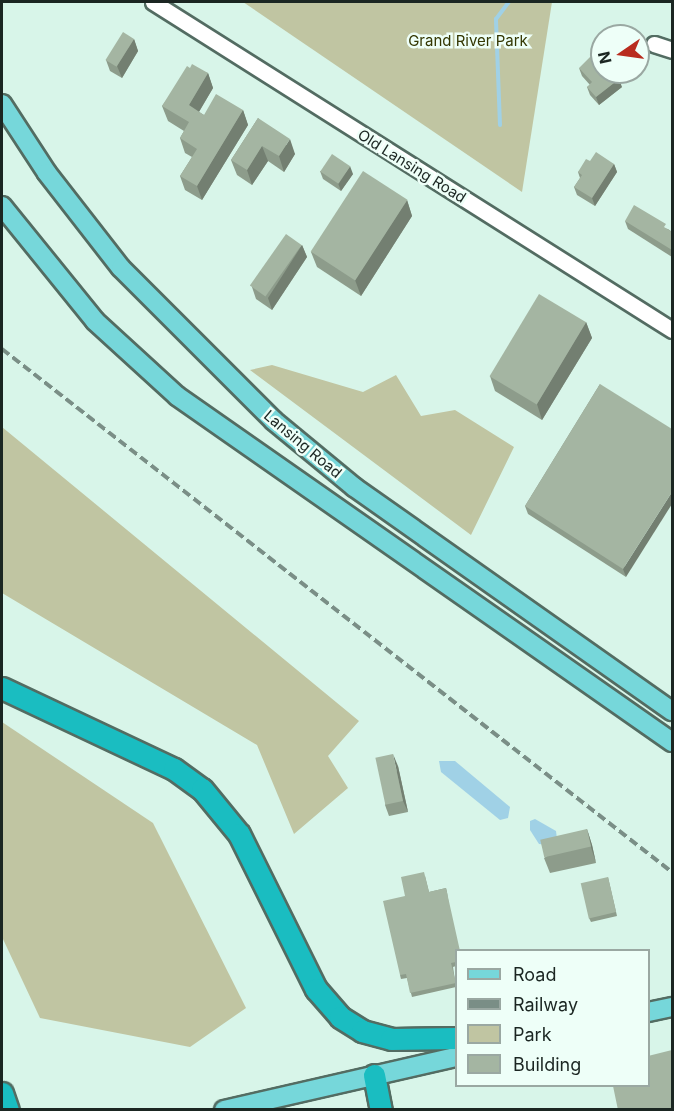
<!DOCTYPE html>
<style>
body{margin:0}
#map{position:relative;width:674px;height:1111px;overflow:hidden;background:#d8f5e9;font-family:Inter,sans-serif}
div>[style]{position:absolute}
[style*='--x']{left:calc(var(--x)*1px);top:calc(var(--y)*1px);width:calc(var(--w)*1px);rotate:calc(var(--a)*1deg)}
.green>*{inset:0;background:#c0c5a2}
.water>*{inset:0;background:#a0d1e6}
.stream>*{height:4px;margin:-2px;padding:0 2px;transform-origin:2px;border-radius:2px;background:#a0d1e6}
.roads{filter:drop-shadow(2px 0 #536c62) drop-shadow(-2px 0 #536c62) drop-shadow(0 2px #536c62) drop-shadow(0 -2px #536c62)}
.minor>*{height:15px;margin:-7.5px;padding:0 7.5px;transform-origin:7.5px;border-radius:7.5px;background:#fff}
.major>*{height:18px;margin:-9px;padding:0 9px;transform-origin:9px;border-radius:9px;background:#76d7da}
.highway>*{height:21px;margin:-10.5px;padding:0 10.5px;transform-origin:10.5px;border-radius:10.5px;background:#1abdc1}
.rail>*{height:4px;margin-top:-2px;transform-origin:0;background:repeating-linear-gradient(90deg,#7a8e86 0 9px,transparent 0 13.5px)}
.wall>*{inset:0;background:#8d9c8b}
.shaded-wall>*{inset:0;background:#737f71}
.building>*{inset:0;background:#a4b5a2;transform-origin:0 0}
span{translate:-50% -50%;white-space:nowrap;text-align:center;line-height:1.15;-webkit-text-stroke:5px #eefff8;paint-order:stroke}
.park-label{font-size:15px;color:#343702}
.street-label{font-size:15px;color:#1b2622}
.frame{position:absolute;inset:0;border:3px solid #1b2622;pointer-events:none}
.legend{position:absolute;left:455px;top:949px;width:195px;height:138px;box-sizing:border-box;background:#eefff8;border:2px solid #9aa8a2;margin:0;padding:8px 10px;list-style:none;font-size:18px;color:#1b2622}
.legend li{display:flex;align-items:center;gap:12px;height:30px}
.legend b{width:30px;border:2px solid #9aa8a2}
.north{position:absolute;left:590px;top:24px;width:60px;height:60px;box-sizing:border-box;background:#eefff8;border:2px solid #9aa8a2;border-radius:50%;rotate:257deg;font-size:16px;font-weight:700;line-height:24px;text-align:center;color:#1b2622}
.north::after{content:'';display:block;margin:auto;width:21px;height:27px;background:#b92c1e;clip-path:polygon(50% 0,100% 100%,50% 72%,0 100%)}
</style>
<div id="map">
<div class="green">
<div style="clip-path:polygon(243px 2px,552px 2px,522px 192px)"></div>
<div style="clip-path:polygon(272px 365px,363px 392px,396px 375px,421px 416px,455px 410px,514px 447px,471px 535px,250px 370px)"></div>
<div style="clip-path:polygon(2px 427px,359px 721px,328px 756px,348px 788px,294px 834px,257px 745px,2px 593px)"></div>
<div style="clip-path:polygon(2px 722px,153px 823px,246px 1008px,190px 1047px,40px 1018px,2px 937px)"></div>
</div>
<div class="water">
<div style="clip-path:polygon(439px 761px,455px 761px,510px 807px,508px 818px,500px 820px,441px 772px)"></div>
<div style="clip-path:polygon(535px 819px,556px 831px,557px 839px,549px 845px,539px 844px,530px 830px,530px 821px)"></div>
</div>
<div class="stream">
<div style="--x:500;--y:125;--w:106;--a:-92.2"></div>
<div style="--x:496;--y:19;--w:21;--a:-53"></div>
</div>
<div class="roads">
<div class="minor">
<div style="--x:153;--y:2;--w:614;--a:32.29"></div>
<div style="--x:654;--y:44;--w:19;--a:18"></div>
</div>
<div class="major">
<div style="--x:2;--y:104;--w:82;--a:56.9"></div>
<div style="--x:47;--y:173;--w:120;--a:52.1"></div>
<div style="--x:121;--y:268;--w:216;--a:45"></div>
<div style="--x:274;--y:421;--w:104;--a:39.5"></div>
<div style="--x:354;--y:487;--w:389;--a:35.2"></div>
<div style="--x:2;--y:206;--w:148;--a:51"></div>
<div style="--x:95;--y:321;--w:111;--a:42.4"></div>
<div style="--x:177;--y:396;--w:604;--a:34.95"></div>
<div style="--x:648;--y:1012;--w:25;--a:-12"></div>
<div style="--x:224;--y:1110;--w:238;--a:-12.9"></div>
</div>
<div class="highway">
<div style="--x:2;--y:688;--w:190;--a:25.2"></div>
<div style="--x:174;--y:769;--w:34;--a:36"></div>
<div style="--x:202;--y:789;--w:58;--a:50.6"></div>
<div style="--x:239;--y:834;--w:173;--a:63.6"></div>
<div style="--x:316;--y:989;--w:37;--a:49"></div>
<div style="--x:340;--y:1017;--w:26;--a:32"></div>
<div style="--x:362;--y:1031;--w:30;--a:15"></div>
<div style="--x:391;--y:1039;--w:65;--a:-0.9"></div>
<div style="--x:374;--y:1075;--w:36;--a:79"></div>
<div style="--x:2;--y:1093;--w:18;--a:71"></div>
</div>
</div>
<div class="rail">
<div style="--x:2;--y:349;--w:850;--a:37.98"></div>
</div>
<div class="wall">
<div style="clip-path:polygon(134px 39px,138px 51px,122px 78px,110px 71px,106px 60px)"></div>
<div style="clip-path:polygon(190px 68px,208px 73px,213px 88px,199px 112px,204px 115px,243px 110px,248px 125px,202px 200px,185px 190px,180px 176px,192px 157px,185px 153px,180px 138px,184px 131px,168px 121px,162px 106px)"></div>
<div style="clip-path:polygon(579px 68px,622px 87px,599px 105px,590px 95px,587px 87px,590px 85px,582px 76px)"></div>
<div style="clip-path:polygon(258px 118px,295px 154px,284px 172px,268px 161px,252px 185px,237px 175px,231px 160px)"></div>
<div style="clip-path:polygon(590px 161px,614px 164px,617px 172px,595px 206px,577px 195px,574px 187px,580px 178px,578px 172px)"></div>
<div style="clip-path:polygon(320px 171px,353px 174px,341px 191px,323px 179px)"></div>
<div style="clip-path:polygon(407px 200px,412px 216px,361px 296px,317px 267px,311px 252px)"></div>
<div style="clip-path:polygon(625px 221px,668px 229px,672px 232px,672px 257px,628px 229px)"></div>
<div style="clip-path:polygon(302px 245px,307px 257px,272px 310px,256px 299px,252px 287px)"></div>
<div style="clip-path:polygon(586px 322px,592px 338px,542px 420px,495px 391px,490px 376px)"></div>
<div style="clip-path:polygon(600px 384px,626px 577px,528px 514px,525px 506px)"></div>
<div style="clip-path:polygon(398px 766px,408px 812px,389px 816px,385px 805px)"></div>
<div style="clip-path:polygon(587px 829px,592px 845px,596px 863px,550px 873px,544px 858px)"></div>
<div style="clip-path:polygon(425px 876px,429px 892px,446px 888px,447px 892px,456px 951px,456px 966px,453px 967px,456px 987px,412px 997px,407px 978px,401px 979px,400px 975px,405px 896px)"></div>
<div style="clip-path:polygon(608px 877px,617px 916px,591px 922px,589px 918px)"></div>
</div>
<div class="shaded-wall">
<div style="clip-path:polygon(134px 39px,138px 51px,122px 78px,117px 66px)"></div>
<div style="clip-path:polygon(208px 73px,213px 88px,194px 120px,189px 105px)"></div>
<div style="clip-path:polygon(619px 79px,622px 87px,599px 105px,596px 97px)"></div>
<div style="clip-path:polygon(243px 110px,248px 125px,202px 200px,197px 186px)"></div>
<div style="clip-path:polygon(290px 139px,295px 154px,284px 172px,279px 156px)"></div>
<div style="clip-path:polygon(262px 146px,268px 161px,252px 185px,247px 170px)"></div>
<div style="clip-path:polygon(614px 164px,617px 172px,595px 206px,592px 198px)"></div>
<div style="clip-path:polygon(350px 166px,353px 174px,341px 191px,338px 183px)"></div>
<div style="clip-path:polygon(407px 200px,412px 216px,361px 296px,355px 280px)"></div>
<div style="clip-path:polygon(302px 245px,307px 257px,272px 310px,268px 298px)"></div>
<div style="clip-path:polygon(586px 322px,592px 338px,542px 420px,537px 404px)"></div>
<div style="clip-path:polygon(672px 492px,672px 504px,626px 577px,623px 569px)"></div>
<div style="clip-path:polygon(393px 754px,398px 766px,408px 812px,403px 801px)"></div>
<div style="clip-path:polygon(587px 829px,592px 845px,596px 863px,591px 847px)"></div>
</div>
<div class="building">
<div style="left:123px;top:32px;width:13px;height:33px;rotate:32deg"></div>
<div style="clip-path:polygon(594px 53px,602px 62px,602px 72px,612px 72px,619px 79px,596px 97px,587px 87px,592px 82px,579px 68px)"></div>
<div style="clip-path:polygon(192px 64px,208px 73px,189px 105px,204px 115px,216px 94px,243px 110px,197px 186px,180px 176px,197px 149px,180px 138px,189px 122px,162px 106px,187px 66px,190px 68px)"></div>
<div style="clip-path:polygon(258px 118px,290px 139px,279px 156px,262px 146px,247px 170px,231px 160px)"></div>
<div style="clip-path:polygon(596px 152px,614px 164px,592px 198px,574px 187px,582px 175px,578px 172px,586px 159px,590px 161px)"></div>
<div style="left:332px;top:154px;width:22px;height:21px;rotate:34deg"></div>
<div style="left:363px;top:171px;width:53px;height:96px;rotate:33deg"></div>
<div style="clip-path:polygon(634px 205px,666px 224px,664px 227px,672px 232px,672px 250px,625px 221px)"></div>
<div style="left:286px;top:234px;width:19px;height:63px;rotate:35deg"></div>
<div style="left:539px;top:294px;width:55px;height:96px;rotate:31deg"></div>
<div style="clip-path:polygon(600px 384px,672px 429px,672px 492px,623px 569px,525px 506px)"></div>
<div style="left:393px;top:754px;width:48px;height:18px;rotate:78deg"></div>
<div style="left:587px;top:829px;width:18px;height:48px;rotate:77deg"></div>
<div style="clip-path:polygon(424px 872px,429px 892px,446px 888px,460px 951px,456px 951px,456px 962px,451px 963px,456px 983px,410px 993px,406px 974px,400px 975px,383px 901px,405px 896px,401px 877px)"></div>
<div style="left:608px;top:877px;width:36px;height:28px;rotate:77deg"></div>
<div style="clip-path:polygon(672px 1050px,672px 1110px,618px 1110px,613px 1086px,648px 1086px,648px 1056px)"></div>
</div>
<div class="park-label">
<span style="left:468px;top:41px">Grand River Park</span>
</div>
<div class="street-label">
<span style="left:412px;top:166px;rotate:32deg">Old Lansing Road</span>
<span style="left:303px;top:444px;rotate:40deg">Lansing Road</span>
</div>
<div class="frame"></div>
<ul class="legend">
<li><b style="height:8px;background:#76d7da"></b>Road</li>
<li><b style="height:8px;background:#7a8e86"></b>Railway</li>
<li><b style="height:16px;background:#c0c5a2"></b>Park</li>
<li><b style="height:16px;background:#a4b5a2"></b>Building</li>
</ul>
<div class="north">N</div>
</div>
